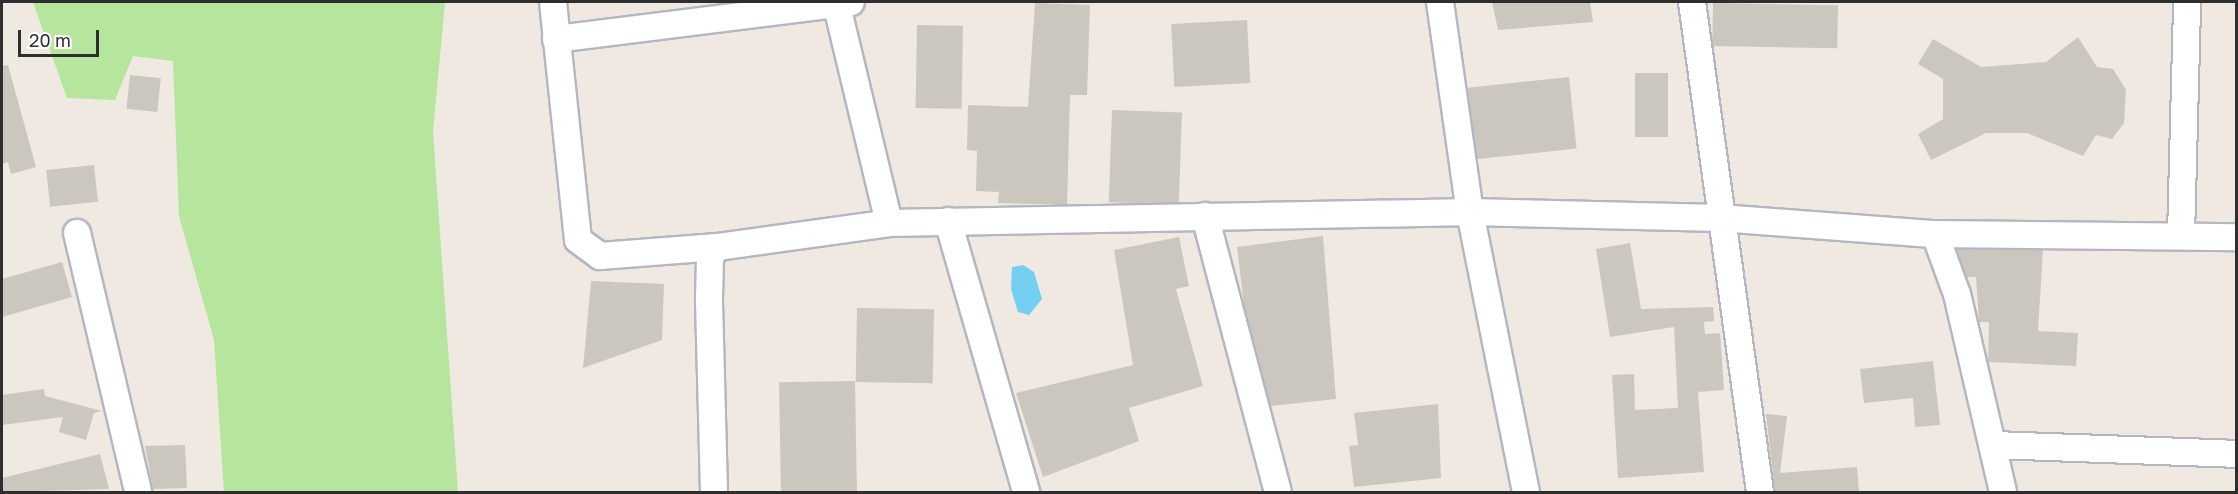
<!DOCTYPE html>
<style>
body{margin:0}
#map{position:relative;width:2238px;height:494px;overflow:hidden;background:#efe9e1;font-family:"Golos Text",sans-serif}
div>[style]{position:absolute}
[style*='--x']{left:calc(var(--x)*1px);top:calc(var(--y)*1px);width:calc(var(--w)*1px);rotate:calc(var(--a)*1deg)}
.green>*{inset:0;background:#b6e59e}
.water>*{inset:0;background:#75cff0}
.building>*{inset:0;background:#cbc7bf;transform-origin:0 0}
.roads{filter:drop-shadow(2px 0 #b4b7c1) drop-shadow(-2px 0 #b4b7c1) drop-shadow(0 2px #b4b7c1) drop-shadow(0 -2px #b4b7c1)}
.minor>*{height:26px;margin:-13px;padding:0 13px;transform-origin:13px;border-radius:13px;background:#fff}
span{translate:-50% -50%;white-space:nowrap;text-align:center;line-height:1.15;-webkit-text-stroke:4.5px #fff;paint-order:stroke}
.frame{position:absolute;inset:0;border:3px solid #2e2e2e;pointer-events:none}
.scale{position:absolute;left:18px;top:30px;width:81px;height:27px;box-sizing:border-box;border:3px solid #2e2e2e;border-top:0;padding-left:8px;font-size:18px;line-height:21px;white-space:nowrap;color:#2e2e2e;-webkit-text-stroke:4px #fff;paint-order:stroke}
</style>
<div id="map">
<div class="green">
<div style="clip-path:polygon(33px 2px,445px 2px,433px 132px,458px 492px,224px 492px,214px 340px,179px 216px,173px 61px,133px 56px,115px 100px,67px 98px)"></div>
</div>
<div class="water">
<div style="clip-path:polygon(1023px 265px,1034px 272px,1042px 299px,1029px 315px,1018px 312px,1011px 289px,1012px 267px)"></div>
</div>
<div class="building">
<div style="clip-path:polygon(1492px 2px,1590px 2px,1593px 22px,1498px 30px)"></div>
<div style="clip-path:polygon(1035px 3px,1090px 5px,1087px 95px,1070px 95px,1067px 205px,998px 203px,999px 192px,976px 191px,977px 151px,967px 150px,968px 105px,1028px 107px)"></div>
<div style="left:1713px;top:3px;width:125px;height:43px;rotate:1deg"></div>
<div style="left:1247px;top:20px;width:63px;height:76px;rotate:87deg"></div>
<div style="left:917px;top:25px;width:46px;height:83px;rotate:1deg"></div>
<div style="clip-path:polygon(2078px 37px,2097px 67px,2113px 69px,2126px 90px,2124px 123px,2112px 139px,2096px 135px,2083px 156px,2027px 133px,1986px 133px,1931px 160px,1918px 134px,1943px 119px,1943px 79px,1918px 64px,1933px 39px,1981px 67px,2046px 62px)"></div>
<div style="clip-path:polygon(8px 65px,36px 167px,11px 174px,8px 162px,2px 164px,2px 66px)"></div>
<div style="left:1635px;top:73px;width:33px;height:64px"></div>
<div style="left:130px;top:75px;width:31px;height:34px;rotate:6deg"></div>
<div style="left:1569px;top:77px;width:72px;height:102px;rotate:84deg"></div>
<div style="left:1112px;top:110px;width:70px;height:92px;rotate:2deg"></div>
<div style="left:94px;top:165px;width:37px;height:48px;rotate:84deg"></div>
<div style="clip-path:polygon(1323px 236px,1336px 399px,1271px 406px,1244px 305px,1237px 247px)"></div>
<div style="clip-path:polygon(1179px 237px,1189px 286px,1176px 289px,1203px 386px,1129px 408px,1139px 441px,1043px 477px,1016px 393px,1133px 365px,1114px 250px)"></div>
<div style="clip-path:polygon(1630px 243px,1641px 309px,1713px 307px,1714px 321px,1704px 322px,1705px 334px,1720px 333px,1724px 390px,1698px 392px,1704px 472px,1618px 478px,1612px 375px,1634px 374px,1635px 410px,1678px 408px,1674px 327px,1610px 337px,1596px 249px)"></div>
<div style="clip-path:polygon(1957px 249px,2043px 250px,2038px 331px,2078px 333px,2076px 366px,1988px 362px,1989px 322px,1979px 322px,1976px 277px,1967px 277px)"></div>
<div style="clip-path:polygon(62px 262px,72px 297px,2px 317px,2px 279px)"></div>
<div style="clip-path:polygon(591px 281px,664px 284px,662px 340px,583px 368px)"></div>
<div style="left:857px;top:308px;width:77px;height:74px;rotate:1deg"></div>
<div style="clip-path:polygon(1933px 361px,1940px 425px,1915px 427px,1913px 398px,1864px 403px,1860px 369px)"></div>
<div style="left:855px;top:381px;width:111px;height:76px;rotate:89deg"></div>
<div style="clip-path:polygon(44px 389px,45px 396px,102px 411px,94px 413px,86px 440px,59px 432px,63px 417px,2px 425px,2px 395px)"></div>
<div style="clip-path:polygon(1438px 404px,1441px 478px,1354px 487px,1349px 446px,1358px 445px,1354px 413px)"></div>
<div style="clip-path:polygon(1766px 414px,1787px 416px,1780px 473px,1857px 467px,1859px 492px,1775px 492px)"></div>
<div style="clip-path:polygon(185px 445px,187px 488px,153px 489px,145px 446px)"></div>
<div style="clip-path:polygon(100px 454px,109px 489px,2px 492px,2px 478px)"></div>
</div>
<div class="roads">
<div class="minor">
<div style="--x:553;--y:2;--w:239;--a:84"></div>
<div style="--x:578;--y:240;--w:27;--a:36"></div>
<div style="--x:600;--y:256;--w:117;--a:-4.4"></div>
<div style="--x:836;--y:2;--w:227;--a:76.5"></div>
<div style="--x:1440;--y:2;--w:212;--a:81.9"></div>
<div style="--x:1470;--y:212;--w:286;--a:78.7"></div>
<div style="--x:1692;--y:2;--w:495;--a:82.1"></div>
<div style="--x:556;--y:39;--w:297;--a:-7.1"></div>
<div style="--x:1205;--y:216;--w:285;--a:75.2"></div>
<div style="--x:948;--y:221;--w:282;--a:73.9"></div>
<div style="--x:77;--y:233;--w:266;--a:76.7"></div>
<div style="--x:1935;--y:234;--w:64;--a:69.9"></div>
<div style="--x:1957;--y:294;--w:203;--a:76.9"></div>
<div style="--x:2181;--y:236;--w:234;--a:-88.5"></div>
<div style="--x:1994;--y:445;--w:242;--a:2.1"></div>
<div style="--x:714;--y:492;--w:194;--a:-91.5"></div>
<div style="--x:709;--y:298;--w:41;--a:-88.6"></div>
<div style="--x:710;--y:257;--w:12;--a:-55"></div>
<div style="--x:717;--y:247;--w:174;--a:-7.9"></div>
<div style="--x:889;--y:223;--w:581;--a:-1.08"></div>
<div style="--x:1470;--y:212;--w:250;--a:1.4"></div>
<div style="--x:1720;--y:218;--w:216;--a:4.3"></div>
<div style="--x:1935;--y:234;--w:301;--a:0.6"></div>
</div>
</div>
<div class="frame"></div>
<div class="scale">20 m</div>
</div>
